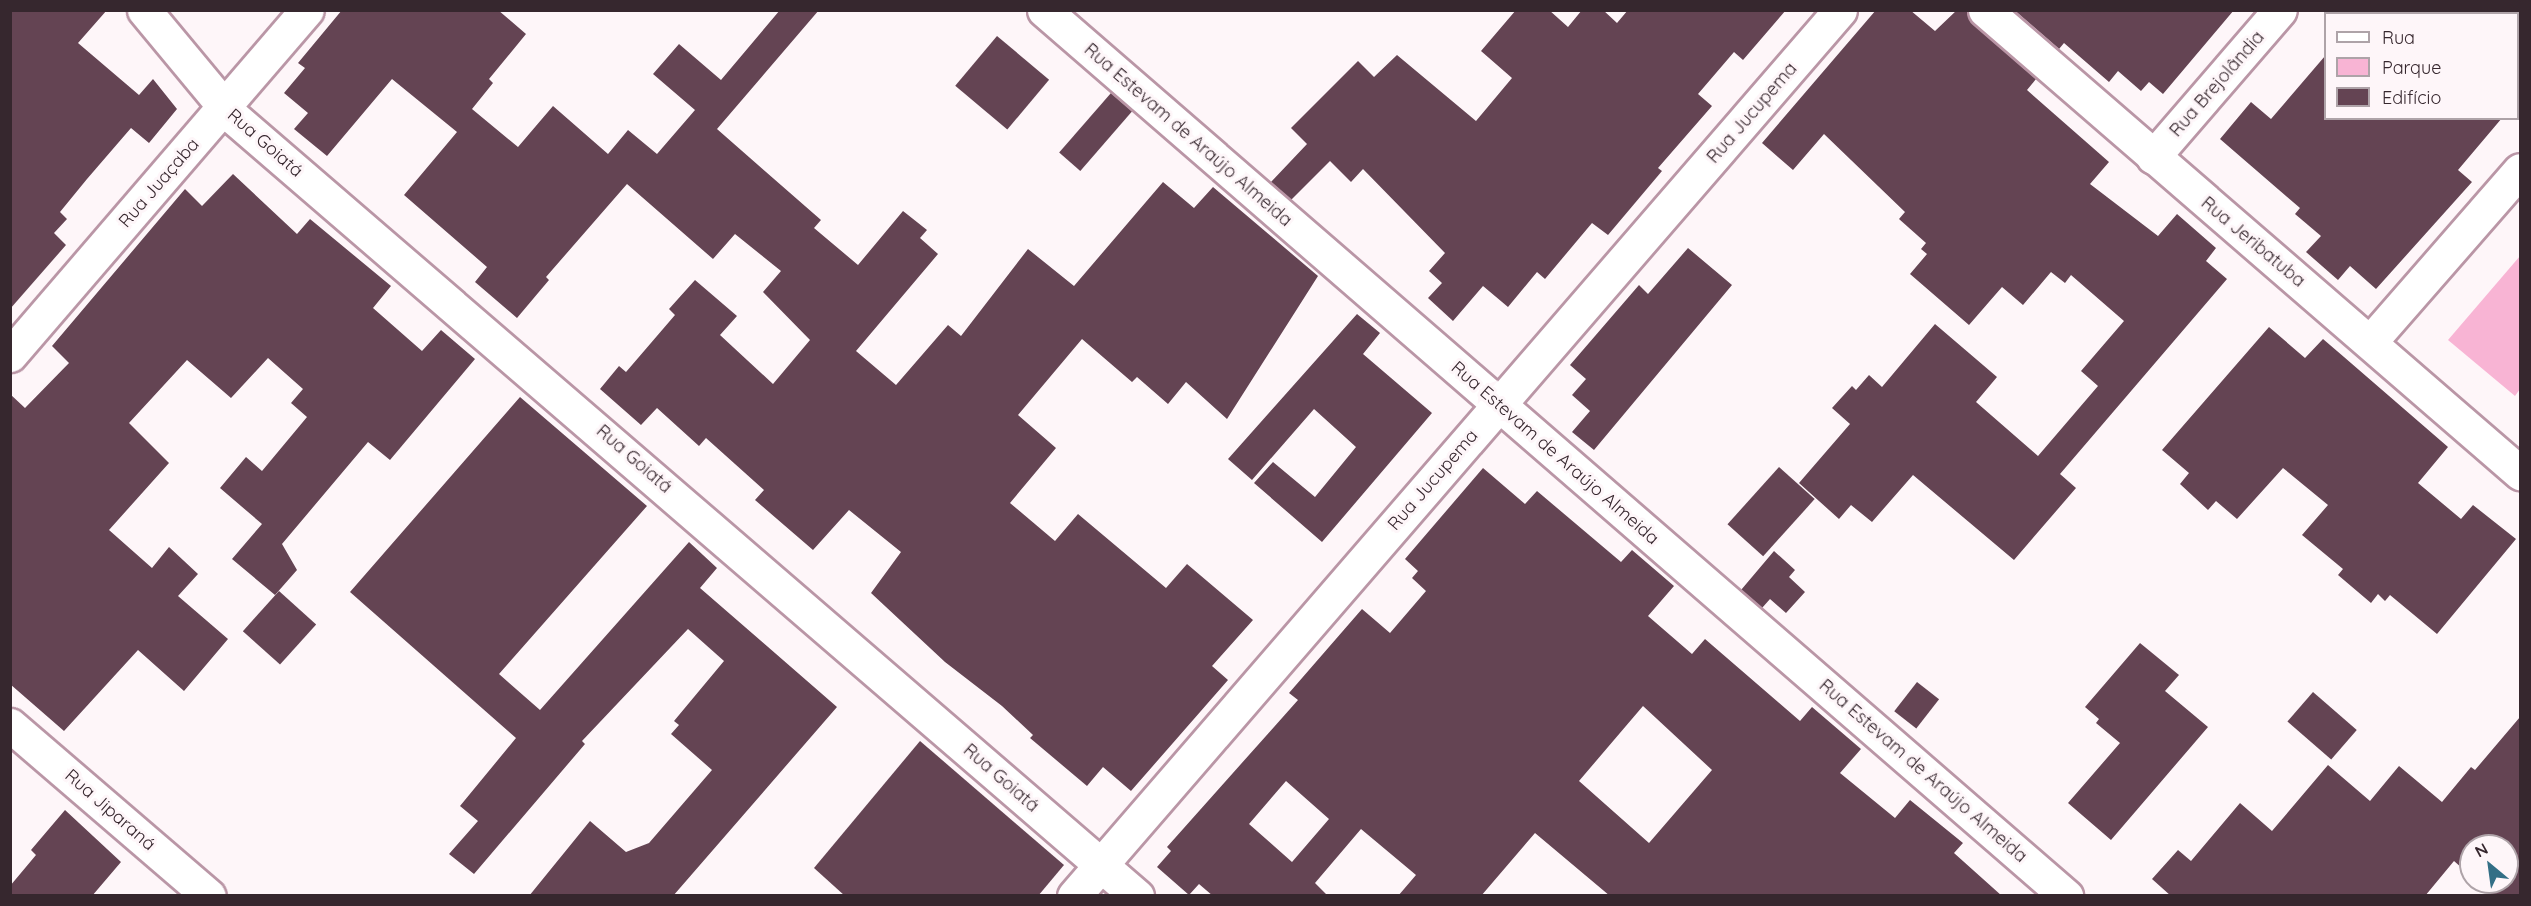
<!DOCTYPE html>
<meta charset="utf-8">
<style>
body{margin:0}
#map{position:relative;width:2531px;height:906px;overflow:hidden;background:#fef6f9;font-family:Quicksand,sans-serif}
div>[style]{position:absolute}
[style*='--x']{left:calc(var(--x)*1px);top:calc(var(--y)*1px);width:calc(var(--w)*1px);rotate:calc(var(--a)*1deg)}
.green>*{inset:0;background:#f8b4d4}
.building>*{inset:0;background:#644453;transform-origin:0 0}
.roads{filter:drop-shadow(2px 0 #ba96a6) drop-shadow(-2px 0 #ba96a6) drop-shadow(0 2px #ba96a6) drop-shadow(0 -2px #ba96a6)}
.minor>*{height:33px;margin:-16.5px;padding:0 16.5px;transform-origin:16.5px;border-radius:16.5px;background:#fff}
span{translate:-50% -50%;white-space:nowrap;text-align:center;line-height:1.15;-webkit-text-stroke:6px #fef6f9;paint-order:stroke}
.street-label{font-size:18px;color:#36272e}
.frame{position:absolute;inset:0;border:12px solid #36272e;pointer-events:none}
.legend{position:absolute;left:2324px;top:12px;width:195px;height:108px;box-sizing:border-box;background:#fef6f9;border:2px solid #aea3a8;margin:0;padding:8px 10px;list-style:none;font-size:18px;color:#36272e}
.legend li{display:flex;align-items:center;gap:12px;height:30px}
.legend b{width:30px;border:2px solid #aea3a8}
.north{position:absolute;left:2459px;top:834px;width:60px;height:60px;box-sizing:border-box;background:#fef6f9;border:2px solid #aea3a8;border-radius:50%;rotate:331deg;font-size:16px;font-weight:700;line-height:24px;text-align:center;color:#36272e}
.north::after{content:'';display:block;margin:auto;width:21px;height:27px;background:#336f86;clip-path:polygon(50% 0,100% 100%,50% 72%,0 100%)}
</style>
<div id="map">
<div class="green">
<div style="clip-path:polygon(2520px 256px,2520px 389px,2515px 396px,2448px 340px)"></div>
</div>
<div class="building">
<div style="clip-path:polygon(10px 10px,107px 10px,78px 43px,139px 95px,153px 79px,177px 109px,149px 143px,131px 128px,87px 179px,60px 212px,67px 219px,54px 233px,66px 245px,10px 309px)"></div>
<div style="clip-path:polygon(342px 10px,498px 10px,526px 34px,489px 79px,493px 83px,472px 109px,518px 147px,553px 106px,608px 154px,628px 130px,657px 154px,695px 110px,653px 74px,679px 44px,721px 80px,780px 10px,819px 10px,717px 129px,821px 220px,814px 228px,858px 265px,903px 211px,927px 230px,920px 238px,938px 254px,856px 351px,896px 385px,948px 325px,961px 336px,1028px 249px,1074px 286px,1163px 182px,1194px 208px,1213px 187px,1318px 276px,1227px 419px,1186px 382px,1168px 404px,1137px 377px,1132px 382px,1082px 339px,1018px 415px,1056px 448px,1010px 503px,1055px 541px,1078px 514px,1166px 588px,1187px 564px,1253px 620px,1212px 666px,1228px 680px,1131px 791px,1103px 767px,1087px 786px,1030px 738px,1033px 735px,1002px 706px,945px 662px,871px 593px,901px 552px,849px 510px,813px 550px,755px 500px,764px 490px,706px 438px,699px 446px,657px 408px,641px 425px,600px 389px,619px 366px,626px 372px,675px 315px,669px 309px,695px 280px,737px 316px,720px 335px,773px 384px,810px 340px,763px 292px,781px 271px,735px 234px,713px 259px,627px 184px,546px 277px,549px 280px,517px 318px,475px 282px,487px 267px,404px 195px,457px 132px,392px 79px,327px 156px,294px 129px,308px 113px,284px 93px,305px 68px,298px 63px)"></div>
<div style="clip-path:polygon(1516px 10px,1549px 10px,1568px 27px,1582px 10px,1603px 10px,1617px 23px,1628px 10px,1786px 10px,1743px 60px,1734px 52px,1698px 94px,1712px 106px,1658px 168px,1662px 171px,1608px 235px,1592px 223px,1545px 279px,1537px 272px,1508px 307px,1483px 286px,1453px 321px,1428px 298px,1442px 283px,1429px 271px,1445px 253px,1363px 169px,1351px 182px,1330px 161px,1291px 200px,1271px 182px,1307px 144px,1291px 128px,1358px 61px,1374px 77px,1397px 55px,1476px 121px,1512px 78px,1481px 51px)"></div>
<div style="clip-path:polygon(1876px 10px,1910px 10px,1935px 31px,1957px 10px,1967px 10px,1973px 24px,2036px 79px,2027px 90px,2109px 162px,2090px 184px,2158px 236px,2177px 214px,2216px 248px,2206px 261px,2227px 279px,2060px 474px,2076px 488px,2014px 560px,1913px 475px,1872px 522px,1851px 505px,1839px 519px,1799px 483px,1850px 424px,1832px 408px,1852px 386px,1856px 390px,1869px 375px,1882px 387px,1935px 324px,1997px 377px,1976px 402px,2038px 456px,2098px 386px,2081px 371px,2124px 321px,2071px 275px,2065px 283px,2051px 272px,2023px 305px,2002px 287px,1969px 325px,1910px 274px,1927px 254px,1921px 249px,1926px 243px,1899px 219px,1905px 212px,1824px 134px,1793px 170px,1762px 143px)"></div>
<div style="clip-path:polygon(2014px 10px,2234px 10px,2163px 94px,2149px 82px,2141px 91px,2118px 71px,2109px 82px,2064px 43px,2059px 49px)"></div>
<div style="left:997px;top:36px;width:68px;height:65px;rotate:40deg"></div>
<div style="clip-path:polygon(2325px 56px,2325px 118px,2502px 118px,2458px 170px,2472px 182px,2376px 289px,2350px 266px,2338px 280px,2306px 252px,2321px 236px,2295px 214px,2300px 208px,2220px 139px,2251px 102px,2271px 119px)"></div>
<div style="left:1111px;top:93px;width:28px;height:79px;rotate:41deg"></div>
<div style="clip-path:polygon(233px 174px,297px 234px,310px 219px,391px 286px,373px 308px,422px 351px,441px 330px,475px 359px,390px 460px,368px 442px,282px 544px,297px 570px,275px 595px,232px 559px,262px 524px,220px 488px,246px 457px,262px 471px,307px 417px,291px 403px,303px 389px,268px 358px,231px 398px,187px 360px,129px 423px,169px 463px,109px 530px,152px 568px,169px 547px,198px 574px,178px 596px,228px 639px,184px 691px,138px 650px,64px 731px,10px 684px,10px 394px,25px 408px,69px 363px,52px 346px,185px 189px,202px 206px)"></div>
<div style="clip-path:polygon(1688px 248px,1732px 285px,1594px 450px,1572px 432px,1590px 411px,1572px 395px,1586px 379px,1570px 365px,1639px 285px,1648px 294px)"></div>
<div style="clip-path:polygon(1357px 314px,1380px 333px,1363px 354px,1432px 413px,1322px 542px,1254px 483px,1273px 462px,1315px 497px,1356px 447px,1314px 409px,1252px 480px,1228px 459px)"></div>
<div style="clip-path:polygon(2269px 327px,2305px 358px,2323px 339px,2344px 357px,2448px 447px,2418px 483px,2461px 519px,2473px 505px,2516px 539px,2437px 634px,2390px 595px,2385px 601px,2378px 594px,2371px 603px,2338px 575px,2343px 569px,2302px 535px,2328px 505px,2283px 468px,2237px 519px,2216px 501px,2208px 510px,2180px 484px,2189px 473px,2162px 450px)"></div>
<div style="clip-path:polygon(520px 397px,647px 506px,499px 674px,540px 710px,689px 542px,717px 568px,700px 588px,837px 707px,673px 896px,529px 896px,590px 821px,626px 852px,649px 843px,712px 770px,671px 734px,679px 725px,674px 721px,724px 661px,688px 629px,582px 741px,585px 744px,474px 874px,449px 854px,478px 821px,460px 806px,516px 738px,350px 592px)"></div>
<div style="left:1779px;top:467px;width:48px;height:77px;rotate:42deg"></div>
<div style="clip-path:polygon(evenodd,1483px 468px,1525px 504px,1537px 491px,1621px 562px,1632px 550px,1674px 586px,1648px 616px,1692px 654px,1705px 639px,1800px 721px,1812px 707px,1861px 749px,1840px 773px,1895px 818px,1910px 800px,1963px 843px,1954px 853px,2002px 896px,1610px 896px,1535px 833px,1481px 896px,1398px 896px,1416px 875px,1361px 829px,1315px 883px,1328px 896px,1213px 896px,1199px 884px,1189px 895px,1157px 867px,1171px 851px,1167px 847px,1298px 700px,1289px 693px,1362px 609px,1390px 633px,1426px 591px,1412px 578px,1418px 571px,1405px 559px,1483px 468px,1643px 706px,1712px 770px,1649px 843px,1579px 781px,1643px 706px,1483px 468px,1286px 781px,1329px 819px,1292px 862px,1249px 824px,1286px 781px)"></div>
<div style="clip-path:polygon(1774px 551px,1795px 570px,1789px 577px,1805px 592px,1786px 613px,1770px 599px,1762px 608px,1741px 590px)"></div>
<div style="left:279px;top:591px;width:50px;height:54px;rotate:42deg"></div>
<div style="clip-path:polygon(2140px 643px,2179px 675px,2165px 691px,2208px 727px,2111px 840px,2068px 803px,2120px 743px,2096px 723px,2099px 719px,2085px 707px)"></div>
<div style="left:1917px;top:682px;width:28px;height:37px;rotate:38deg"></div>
<div style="left:2313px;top:692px;width:58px;height:39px;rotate:41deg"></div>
<div style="clip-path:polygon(2520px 717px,2520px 896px,2493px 896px,2478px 882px,2507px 882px,2507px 846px,2471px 846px,2471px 876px,2454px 861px,2425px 896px,2171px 896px,2152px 879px,2178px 850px,2191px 861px,2240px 803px,2272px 831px,2328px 765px,2370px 801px,2399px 766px,2442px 802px,2471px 767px,2475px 770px)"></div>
<div style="clip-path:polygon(920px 741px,1064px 865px,1038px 896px,845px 896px,814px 868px)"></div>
<div style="clip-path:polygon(65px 810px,121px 862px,92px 896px,10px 896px,10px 886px,36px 855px,31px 850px)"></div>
</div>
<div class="roads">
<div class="minor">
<div style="--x:144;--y:10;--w:138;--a:50.3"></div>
<div style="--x:232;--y:116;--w:1195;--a:40.76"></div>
<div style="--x:1044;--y:10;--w:1353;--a:40.92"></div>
<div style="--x:1985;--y:10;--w:708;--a:40.87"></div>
<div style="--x:2153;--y:157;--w:194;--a:-49.2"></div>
<div style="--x:2370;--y:342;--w:228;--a:-48.9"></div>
<div style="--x:10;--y:355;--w:455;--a:-49.3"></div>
<div style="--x:10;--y:725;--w:262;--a:40.7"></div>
<div style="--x:1074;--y:896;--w:1171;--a:-49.15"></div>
</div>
</div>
<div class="street-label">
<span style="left:2217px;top:84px;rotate:-49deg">Rua Brejolândia</span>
<span style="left:1752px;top:113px;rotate:-49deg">Rua Jucupema</span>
<span style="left:1188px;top:135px;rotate:41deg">Rua Estevam de Araújo Almeida</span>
<span style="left:265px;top:143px;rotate:41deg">Rua Goiatá</span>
<span style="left:159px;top:183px;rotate:-49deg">Rua Juaçaba</span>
<span style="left:2253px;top:242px;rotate:40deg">Rua Jeribatuba</span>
<span style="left:1555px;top:453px;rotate:41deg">Rua Estevam de Araújo Almeida</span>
<span style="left:634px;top:459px;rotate:41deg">Rua Goiatá</span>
<span style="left:1433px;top:480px;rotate:-49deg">Rua Jucupema</span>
<span style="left:1923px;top:771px;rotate:41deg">Rua Estevam de Araújo Almeida</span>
<span style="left:1001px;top:778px;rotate:41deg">Rua Goiatá</span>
<span style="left:110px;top:810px;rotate:41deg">Rua Jiparaná</span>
</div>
<div class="frame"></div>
<ul class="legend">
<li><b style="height:8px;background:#fff"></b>Rua</li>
<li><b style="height:16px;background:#f8b4d4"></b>Parque</li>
<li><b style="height:16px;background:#644453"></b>Edifício</li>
</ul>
<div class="north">N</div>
</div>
